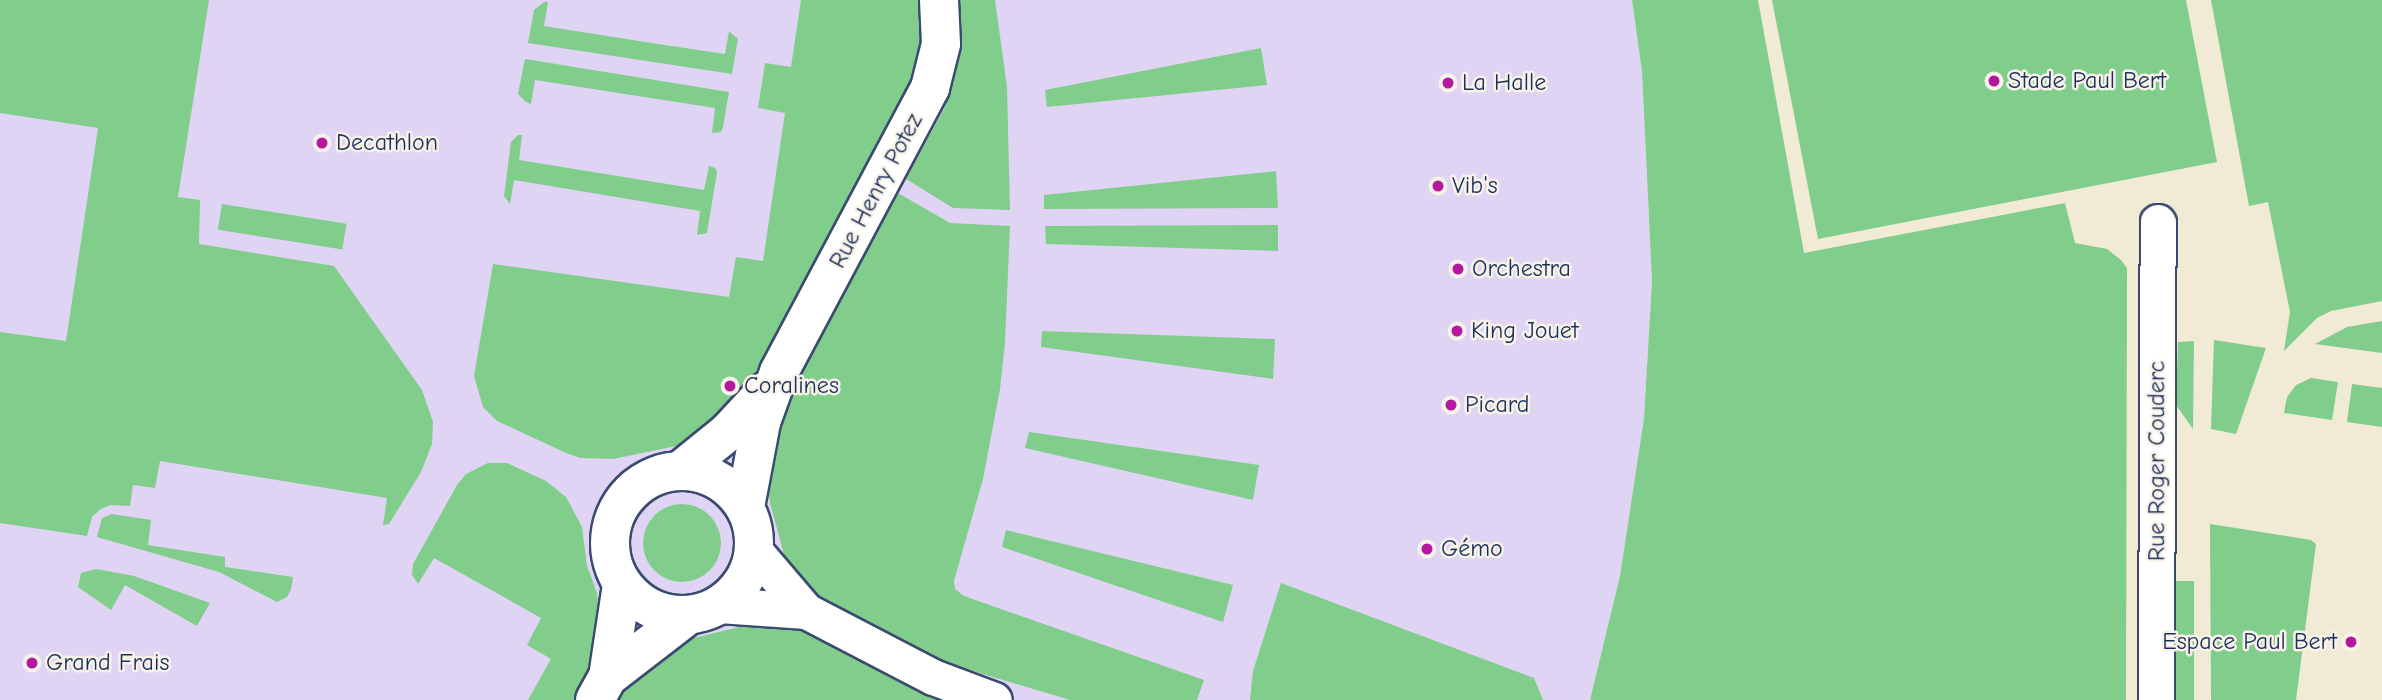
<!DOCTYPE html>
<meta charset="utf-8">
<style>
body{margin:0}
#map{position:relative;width:2382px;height:700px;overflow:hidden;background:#f1ead5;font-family:"Comic Neue",sans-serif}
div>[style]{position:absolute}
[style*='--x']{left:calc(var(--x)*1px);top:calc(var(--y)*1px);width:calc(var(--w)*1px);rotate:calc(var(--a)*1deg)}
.built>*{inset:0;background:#e0d4f4}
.green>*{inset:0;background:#80cd8c;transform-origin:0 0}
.round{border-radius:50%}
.roads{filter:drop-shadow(2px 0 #3b4b70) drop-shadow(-2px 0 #3b4b70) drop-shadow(0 2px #3b4b70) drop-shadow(0 -2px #3b4b70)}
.street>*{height:35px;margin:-17.5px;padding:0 17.5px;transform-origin:17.5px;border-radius:17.5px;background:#fff}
.secondary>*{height:38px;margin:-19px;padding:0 19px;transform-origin:19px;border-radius:19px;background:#fff}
.secondary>.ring{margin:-19px;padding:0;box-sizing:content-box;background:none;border:38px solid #fff;border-radius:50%}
.dots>*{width:19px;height:19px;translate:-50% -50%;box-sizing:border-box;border:4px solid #f7f3e8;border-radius:50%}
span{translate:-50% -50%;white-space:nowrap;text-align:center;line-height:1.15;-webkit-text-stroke:5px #f7f3e8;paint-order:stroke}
.poi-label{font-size:24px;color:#1b2f5e}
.left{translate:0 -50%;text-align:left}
.right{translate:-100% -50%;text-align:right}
.street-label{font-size:24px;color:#1b2f5e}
</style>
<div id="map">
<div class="built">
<div style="clip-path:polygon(0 0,1632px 0,1642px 71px,1652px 281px,1644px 418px,1620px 576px,1590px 700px,0 700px)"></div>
</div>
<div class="green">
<div style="clip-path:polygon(0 0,209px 0,178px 197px,200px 200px,199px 244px,334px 266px,422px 390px,433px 422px,432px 444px,421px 472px,389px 524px,383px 525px,387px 498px,160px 461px,155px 488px,133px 485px,130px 506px,110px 505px,99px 510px,92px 517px,87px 536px,0 523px,0 332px,66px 341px,98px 128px,0 113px)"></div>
<div style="clip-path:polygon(801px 0,920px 0,921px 38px,906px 99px,746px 395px,686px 444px,613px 459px,580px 458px,566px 453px,497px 421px,483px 407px,474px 376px,493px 264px,729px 297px,736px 257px,763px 261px,785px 113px,758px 108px,765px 63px,791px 67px)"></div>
<div style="clip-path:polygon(957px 0,995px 0,1007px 87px,1010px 210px,953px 208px,906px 179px,944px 109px,953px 80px,960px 52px)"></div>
<div style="clip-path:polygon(1632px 0,1758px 0,1804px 253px,2065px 203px,2075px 243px,2107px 249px,2121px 260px,2127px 268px,2126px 700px,1590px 700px,1620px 576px,1644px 418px,1652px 281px,1642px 71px)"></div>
<div style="clip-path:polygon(1772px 0,2186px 0,2217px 162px,1818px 239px)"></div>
<div style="clip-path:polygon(2211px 0,2382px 0,2382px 301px,2331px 311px,2317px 318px,2284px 351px,2290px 312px,2268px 202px,2249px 206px)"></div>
<div style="clip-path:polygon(544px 2px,548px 2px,544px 26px,658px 44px,725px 54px,729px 31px,738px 39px,732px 74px,528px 43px,534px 10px)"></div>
<div style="clip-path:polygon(1261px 48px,1267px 85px,1047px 107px,1045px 90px)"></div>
<div style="clip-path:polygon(525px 59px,729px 92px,723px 127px,721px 132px,712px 133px,715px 108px,535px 80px,531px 104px,526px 102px,518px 94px)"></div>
<div style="clip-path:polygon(518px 135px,522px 135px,519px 160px,704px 190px,709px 166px,715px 168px,717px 172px,707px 233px,697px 235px,700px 211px,514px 180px,510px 204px,504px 196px,511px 142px)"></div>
<div style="clip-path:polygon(1276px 171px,1278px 208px,1044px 209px,1044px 195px)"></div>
<div style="clip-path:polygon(898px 193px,950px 223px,1010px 226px,1005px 342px,1000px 389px,983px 479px,954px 581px,955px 589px,964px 596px,1204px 680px,1197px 700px,1070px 700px,960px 667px,934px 657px,819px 596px,793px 572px,785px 558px,770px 503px,765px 470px,770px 426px)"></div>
<div style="left:222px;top:204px;width:126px;height:26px;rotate:9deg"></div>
<div style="clip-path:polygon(1278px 225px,1278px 251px,1046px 244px,1045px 226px)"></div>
<div style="clip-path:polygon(2382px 321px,2382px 353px,2315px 344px,2347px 327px)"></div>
<div style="clip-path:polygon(1042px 331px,1275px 339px,1273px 379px,1041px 347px)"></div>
<div style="clip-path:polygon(2214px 340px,2266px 348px,2236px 434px,2211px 429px)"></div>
<div style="clip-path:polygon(2194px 341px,2193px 429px,2176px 405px,2178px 342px)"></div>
<div style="clip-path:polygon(2311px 378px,2338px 382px,2332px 420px,2284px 413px,2287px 397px,2296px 385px)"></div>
<div style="clip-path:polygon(2352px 384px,2382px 388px,2382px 427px,2347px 422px)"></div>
<div style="clip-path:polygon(1029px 432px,1259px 465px,1253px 500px,1025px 448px)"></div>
<div style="clip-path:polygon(488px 463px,507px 463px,546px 481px,566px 497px,582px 527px,587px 566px,597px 593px,600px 628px,596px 662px,577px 700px,528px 700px,551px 659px,527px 645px,541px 618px,434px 558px,418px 584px,412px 575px,413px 564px,457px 485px,466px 474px)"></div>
<div class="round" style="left:643px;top:504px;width:78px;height:78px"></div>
<div style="clip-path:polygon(112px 514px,151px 520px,148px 545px,225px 557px,225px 567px,293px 577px,291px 589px,287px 597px,277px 602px,219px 572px,97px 537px,102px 518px)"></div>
<div style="clip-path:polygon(2210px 524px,2311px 540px,2316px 544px,2296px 700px,2211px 700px)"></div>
<div style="clip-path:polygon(1006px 530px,1233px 585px,1223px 622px,1002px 547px)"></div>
<div style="clip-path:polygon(96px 569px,134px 576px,210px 603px,197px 626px,125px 585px,111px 610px,78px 587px,81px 573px)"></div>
<div style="left:2175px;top:581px;width:19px;height:119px"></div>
<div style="clip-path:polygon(1281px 583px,1534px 678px,1543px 700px,1250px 700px,1253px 671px)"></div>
<div style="clip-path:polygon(768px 620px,799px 626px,935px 700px,617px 700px,628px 681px,669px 644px)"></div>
</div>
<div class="roads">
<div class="street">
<div style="--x:754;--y:550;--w:80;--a:49.6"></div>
<div style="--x:806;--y:611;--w:143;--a:27.5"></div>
<div style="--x:933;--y:677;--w:65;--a:20.7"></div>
<div style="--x:719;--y:605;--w:87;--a:3.9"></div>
<div style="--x:2156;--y:700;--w:478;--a:-89.8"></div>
</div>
<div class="secondary">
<div style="--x:681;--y:470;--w:60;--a:-39"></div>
<div style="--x:728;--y:432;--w:56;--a:-47.2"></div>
<div class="ring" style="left:610px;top:471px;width:106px;height:106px"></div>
<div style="--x:745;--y:507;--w:86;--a:-79.3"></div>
<div style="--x:761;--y:422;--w:53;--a:-70.2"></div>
<div style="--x:779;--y:372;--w:322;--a:-62"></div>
<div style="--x:930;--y:88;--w:45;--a:-76"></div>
<div style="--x:941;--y:44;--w:44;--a:-92.6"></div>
<div style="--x:608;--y:677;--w:100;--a:-37.7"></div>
<div style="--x:595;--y:700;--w:26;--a:-61"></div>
<div style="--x:608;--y:677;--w:94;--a:-81.4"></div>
</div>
</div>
<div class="dots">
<div style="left:1994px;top:81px;background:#b5179e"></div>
<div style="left:1448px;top:83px;background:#b5179e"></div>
<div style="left:322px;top:143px;background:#b5179e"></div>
<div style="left:1438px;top:186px;background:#b5179e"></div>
<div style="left:1458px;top:269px;background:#b5179e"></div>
<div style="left:1457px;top:331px;background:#b5179e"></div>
<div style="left:730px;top:386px;background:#b5179e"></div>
<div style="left:1451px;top:405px;background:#b5179e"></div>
<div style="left:1427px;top:549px;background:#b5179e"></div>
<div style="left:2351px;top:642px;background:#b5179e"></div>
<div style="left:32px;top:663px;background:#b5179e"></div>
</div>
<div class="poi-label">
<span class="left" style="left:2008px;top:81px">Stade Paul Bert</span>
<span class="left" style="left:1462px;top:83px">La Halle</span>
<span class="left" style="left:336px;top:143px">Decathlon</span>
<span class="left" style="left:1452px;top:186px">Vib's</span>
<span class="left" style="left:1472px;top:269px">Orchestra</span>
<span class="left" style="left:1471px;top:331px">King Jouet</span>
<span class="left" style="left:744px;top:386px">Coralines</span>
<span class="left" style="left:1465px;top:405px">Picard</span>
<span class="left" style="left:1441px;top:549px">Gémo</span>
<span class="right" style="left:2337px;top:642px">Espace Paul Bert</span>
<span class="left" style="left:46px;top:663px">Grand Frais</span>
</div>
<div class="street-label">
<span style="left:876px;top:191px;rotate:-62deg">Rue Henry Potez</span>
<span style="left:2157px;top:461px;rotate:-90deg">Rue Roger Couderc</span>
</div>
</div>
